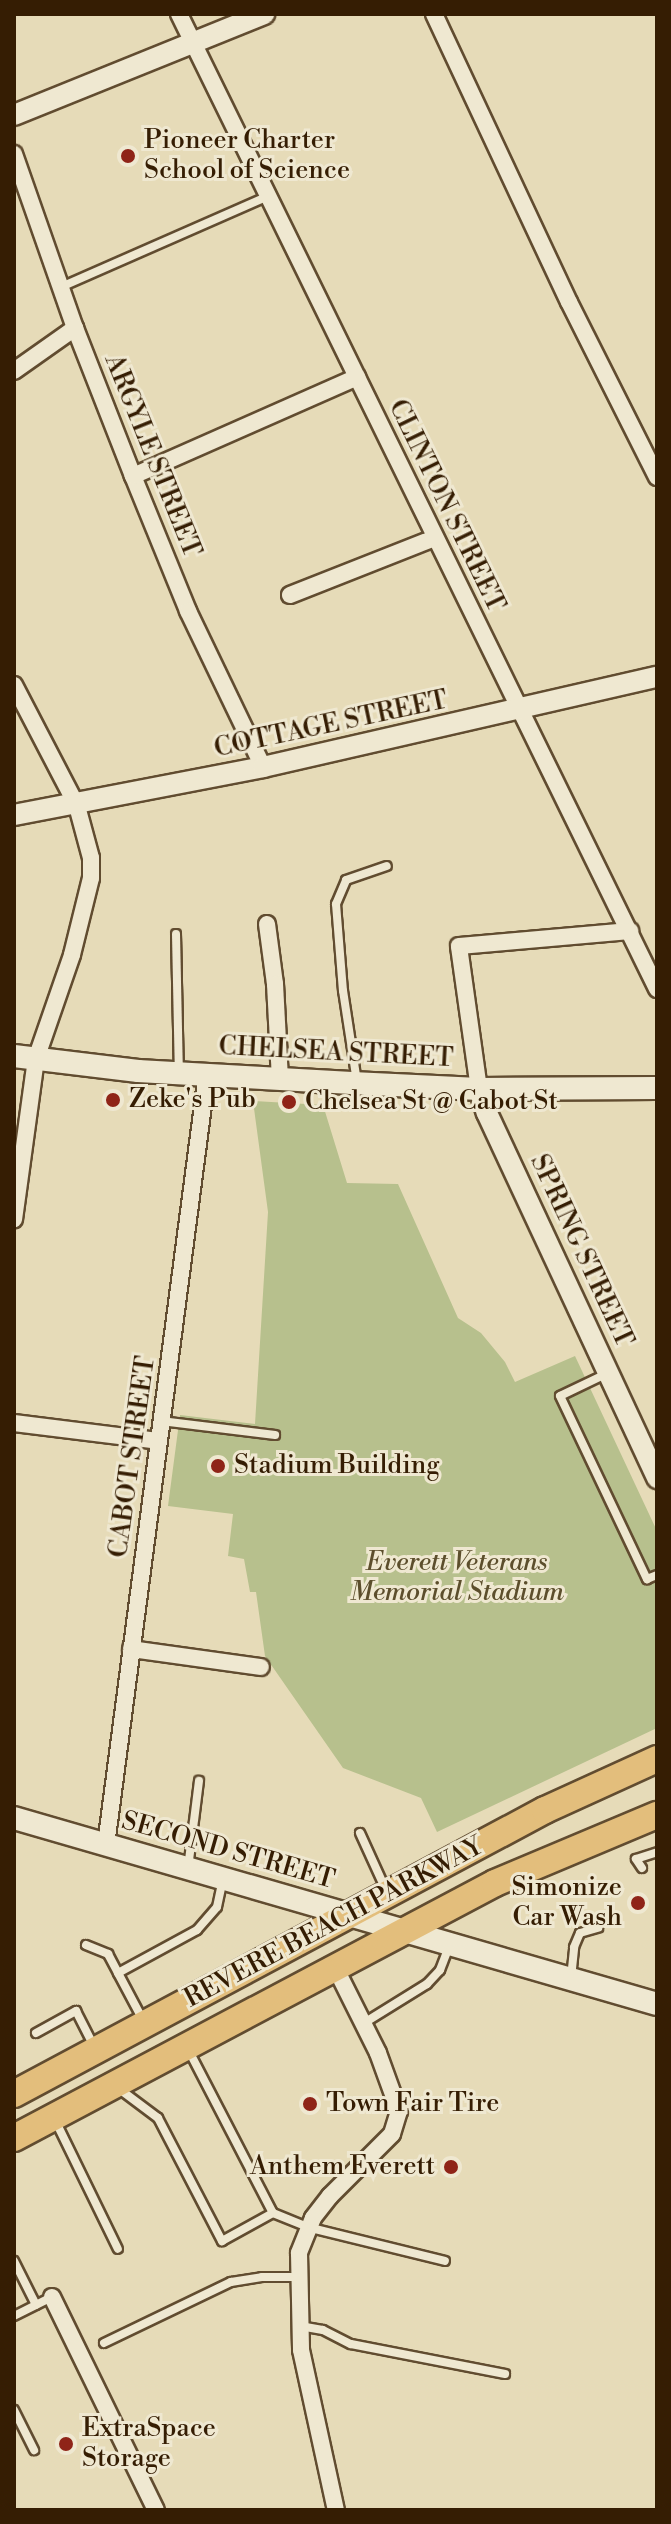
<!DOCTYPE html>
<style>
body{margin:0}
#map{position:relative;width:671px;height:2524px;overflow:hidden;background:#e6dbb8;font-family:"Libre Bodoni",serif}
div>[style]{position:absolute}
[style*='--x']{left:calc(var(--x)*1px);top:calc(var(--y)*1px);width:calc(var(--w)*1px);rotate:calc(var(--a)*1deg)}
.green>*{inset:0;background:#b7c08d}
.roads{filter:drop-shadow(2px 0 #614c30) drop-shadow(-2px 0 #614c30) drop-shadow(0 2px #614c30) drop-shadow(0 -2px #614c30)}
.service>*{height:8px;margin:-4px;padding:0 4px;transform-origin:4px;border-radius:4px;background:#efe8d1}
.minor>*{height:16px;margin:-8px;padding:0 8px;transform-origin:8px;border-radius:8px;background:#efe8d1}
.tertiary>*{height:20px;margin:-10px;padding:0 10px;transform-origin:10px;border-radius:10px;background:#efe8d1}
.secondary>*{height:22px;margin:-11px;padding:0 11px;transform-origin:11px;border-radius:11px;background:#efe8d1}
.trunk>*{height:26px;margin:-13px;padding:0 13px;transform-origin:13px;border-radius:13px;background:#e3be7c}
.dots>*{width:22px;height:22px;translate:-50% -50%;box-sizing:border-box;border:4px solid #efe8d1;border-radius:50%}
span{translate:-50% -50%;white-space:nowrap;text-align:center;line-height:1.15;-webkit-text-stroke:6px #efe8d1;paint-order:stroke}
.poi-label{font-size:26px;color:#351d03}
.left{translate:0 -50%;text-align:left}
.right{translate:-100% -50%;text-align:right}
.street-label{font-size:26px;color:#351d03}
.park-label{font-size:26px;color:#5c4e2c;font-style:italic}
.frame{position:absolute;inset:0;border:16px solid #351d03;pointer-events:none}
</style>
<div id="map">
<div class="green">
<div style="clip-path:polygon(253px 1101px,323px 1105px,347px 1183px,398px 1184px,458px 1318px,481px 1333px,505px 1362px,515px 1382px,575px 1356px,657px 1531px,657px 1728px,437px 1832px,421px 1798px,343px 1768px,265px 1656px,256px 1592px,250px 1592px,244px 1559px,228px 1556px,233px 1514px,168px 1506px,180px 1415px,255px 1424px,268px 1212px)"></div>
</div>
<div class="roads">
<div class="service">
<div style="--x:61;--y:287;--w:224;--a:-23.7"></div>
<div style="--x:176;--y:934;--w:138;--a:88.8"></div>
<div style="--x:357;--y:1082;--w:92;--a:-98.7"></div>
<div style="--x:343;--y:991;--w:87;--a:-94.6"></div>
<div style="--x:336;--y:904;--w:26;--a:-67"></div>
<div style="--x:346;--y:880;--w:43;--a:-18.9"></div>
<div style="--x:608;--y:1373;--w:53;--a:154.4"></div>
<div style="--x:560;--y:1396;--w:203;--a:64.6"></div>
<div style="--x:647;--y:1579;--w:11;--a:-22"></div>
<div style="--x:161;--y:1421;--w:115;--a:7"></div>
<div style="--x:360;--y:1833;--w:63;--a:65.5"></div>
<div style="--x:188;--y:1868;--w:88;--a:-82.8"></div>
<div style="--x:642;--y:1868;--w:11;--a:-124"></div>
<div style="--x:636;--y:1859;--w:22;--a:-18"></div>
<div style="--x:86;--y:1945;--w:24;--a:22"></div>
<div style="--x:108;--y:1954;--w:21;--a:62"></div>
<div style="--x:118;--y:1973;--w:90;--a:-28.6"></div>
<div style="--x:197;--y:1930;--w:30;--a:-49"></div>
<div style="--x:217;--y:1907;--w:29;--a:-78"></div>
<div style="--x:118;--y:1973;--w:55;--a:62"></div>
<div style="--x:571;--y:1978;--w:31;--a:-84"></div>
<div style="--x:574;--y:1947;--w:15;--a:-67"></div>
<div style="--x:580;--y:1933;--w:19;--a:-16"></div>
<div style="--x:364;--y:2023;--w:74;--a:-31.8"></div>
<div style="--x:427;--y:1984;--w:19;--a:-47"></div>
<div style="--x:440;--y:1970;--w:26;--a:-69"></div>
<div style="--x:36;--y:2033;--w:46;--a:-28.8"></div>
<div style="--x:76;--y:2011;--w:39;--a:63"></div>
<div style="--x:189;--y:2051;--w:182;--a:62.6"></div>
<div style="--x:273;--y:2213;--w:37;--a:22"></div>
<div style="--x:307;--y:2227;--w:142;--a:13.8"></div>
<div style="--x:118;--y:2088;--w:50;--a:36.9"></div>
<div style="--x:158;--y:2118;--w:139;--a:62.5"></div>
<div style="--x:222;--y:2241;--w:58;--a:-28.8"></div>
<div style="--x:56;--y:2122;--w:141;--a:64"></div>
<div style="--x:14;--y:2261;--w:49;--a:63.4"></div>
<div style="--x:14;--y:2316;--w:42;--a:-26.6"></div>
<div style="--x:300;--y:2326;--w:23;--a:10"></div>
<div style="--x:323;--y:2330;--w:31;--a:27"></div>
<div style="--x:351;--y:2344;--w:157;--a:11"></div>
<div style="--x:104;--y:2343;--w:141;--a:-25.7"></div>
<div style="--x:231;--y:2282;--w:31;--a:-9"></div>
<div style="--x:262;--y:2277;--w:37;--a:0"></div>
<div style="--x:14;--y:2410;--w:45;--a:63.4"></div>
</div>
<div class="minor">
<div style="--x:179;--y:14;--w:1086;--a:63.88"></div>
<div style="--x:434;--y:14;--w:318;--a:64.9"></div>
<div style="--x:569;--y:302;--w:196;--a:63.3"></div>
<div style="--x:14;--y:154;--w:184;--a:70.7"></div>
<div style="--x:75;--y:328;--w:159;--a:68.6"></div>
<div style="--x:133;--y:476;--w:146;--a:67.8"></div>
<div style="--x:188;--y:611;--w:173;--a:64.3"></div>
<div style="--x:14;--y:371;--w:75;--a:-35.2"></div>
<div style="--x:133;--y:476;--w:245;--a:-23.8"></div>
<div style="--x:290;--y:595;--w:156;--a:-21.5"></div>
<div style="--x:14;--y:685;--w:136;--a:62.5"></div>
<div style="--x:77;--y:806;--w:54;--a:74.9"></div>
<div style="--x:91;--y:858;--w:20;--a:90"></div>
<div style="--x:91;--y:878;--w:79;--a:103.9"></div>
<div style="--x:72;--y:955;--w:110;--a:109.1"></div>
<div style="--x:36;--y:1059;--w:162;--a:97.8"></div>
<div style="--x:267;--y:924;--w:61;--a:82.4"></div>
<div style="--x:275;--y:984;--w:94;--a:87"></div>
<div style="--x:479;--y:1089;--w:144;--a:-98"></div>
<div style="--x:459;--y:946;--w:172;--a:-5"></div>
<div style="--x:14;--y:1423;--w:145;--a:7.1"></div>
<div style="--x:131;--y:1649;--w:131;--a:7.9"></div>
<div style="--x:106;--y:1845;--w:777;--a:-82.53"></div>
<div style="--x:335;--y:1967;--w:96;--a:63.4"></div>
<div style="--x:378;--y:2053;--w:62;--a:70.1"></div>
<div style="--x:399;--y:2111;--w:24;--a:107"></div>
<div style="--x:392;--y:2134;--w:88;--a:135"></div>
<div style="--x:330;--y:2196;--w:28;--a:128"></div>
<div style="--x:313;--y:2218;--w:38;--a:112"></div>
<div style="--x:299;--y:2253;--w:97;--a:88.8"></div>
<div style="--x:301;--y:2350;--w:164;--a:77.7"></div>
<div style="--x:52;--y:2297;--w:237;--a:64"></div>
</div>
<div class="tertiary">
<div style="--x:14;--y:115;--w:270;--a:-22"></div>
<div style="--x:14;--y:815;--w:254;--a:-10.9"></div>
<div style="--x:263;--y:767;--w:404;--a:-12.9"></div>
<div style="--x:479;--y:1089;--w:25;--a:72"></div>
<div style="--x:487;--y:1113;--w:403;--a:65"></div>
</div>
<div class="secondary">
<div style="--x:14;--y:1056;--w:125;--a:6.9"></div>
<div style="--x:138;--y:1071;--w:214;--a:3.2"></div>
<div style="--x:352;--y:1083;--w:127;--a:2.7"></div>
<div style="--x:479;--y:1089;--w:178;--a:-0.3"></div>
<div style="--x:14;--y:1818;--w:669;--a:16.13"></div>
</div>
<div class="trunk">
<div style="--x:14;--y:2094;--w:602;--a:-28.14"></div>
<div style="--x:545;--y:1810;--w:123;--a:-24.5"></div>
<div style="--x:14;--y:2138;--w:544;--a:-27.93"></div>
<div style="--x:495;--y:1883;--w:176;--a:-22.8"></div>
</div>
</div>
<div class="dots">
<div style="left:128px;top:156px;background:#8f2418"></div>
<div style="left:113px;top:1100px;background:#8f2418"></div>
<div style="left:289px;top:1102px;background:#8f2418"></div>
<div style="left:218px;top:1466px;background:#8f2418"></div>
<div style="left:638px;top:1903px;background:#8f2418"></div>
<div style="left:310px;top:2104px;background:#8f2418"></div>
<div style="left:451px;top:2167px;background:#8f2418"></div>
<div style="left:66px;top:2444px;background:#8f2418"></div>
</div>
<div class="poi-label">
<span class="left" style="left:144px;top:156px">Pioneer Charter<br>School of Science</span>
<span class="left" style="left:129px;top:1100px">Zeke's Pub</span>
<span class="left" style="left:305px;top:1102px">Chelsea St @ Cabot St</span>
<span class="left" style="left:234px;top:1466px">Stadium Building</span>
<span class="right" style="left:622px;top:1903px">Simonize<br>Car Wash</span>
<span class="left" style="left:326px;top:2104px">Town Fair Tire</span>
<span class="right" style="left:435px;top:2167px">Anthem Everett</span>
<span class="left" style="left:82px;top:2444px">ExtraSpace<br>Storage</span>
</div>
<div class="street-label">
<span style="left:152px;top:456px;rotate:68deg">ARGYLE STREET</span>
<span style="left:446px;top:506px;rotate:64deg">CLINTON STREET</span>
<span style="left:331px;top:725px;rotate:-12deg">COTTAGE STREET</span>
<span style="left:336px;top:1053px;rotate:3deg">CHELSEA STREET</span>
<span style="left:581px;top:1251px;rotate:65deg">SPRING STREET</span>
<span style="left:133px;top:1457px;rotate:-82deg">CABOT STREET</span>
<span style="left:228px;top:1851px;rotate:16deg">SECOND STREET</span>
<span style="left:334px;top:1923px;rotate:-28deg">REVERE BEACH PARKWAY</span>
</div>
<div class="park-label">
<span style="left:457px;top:1578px">Everett Veterans<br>Memorial Stadium</span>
</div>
<div class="frame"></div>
</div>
